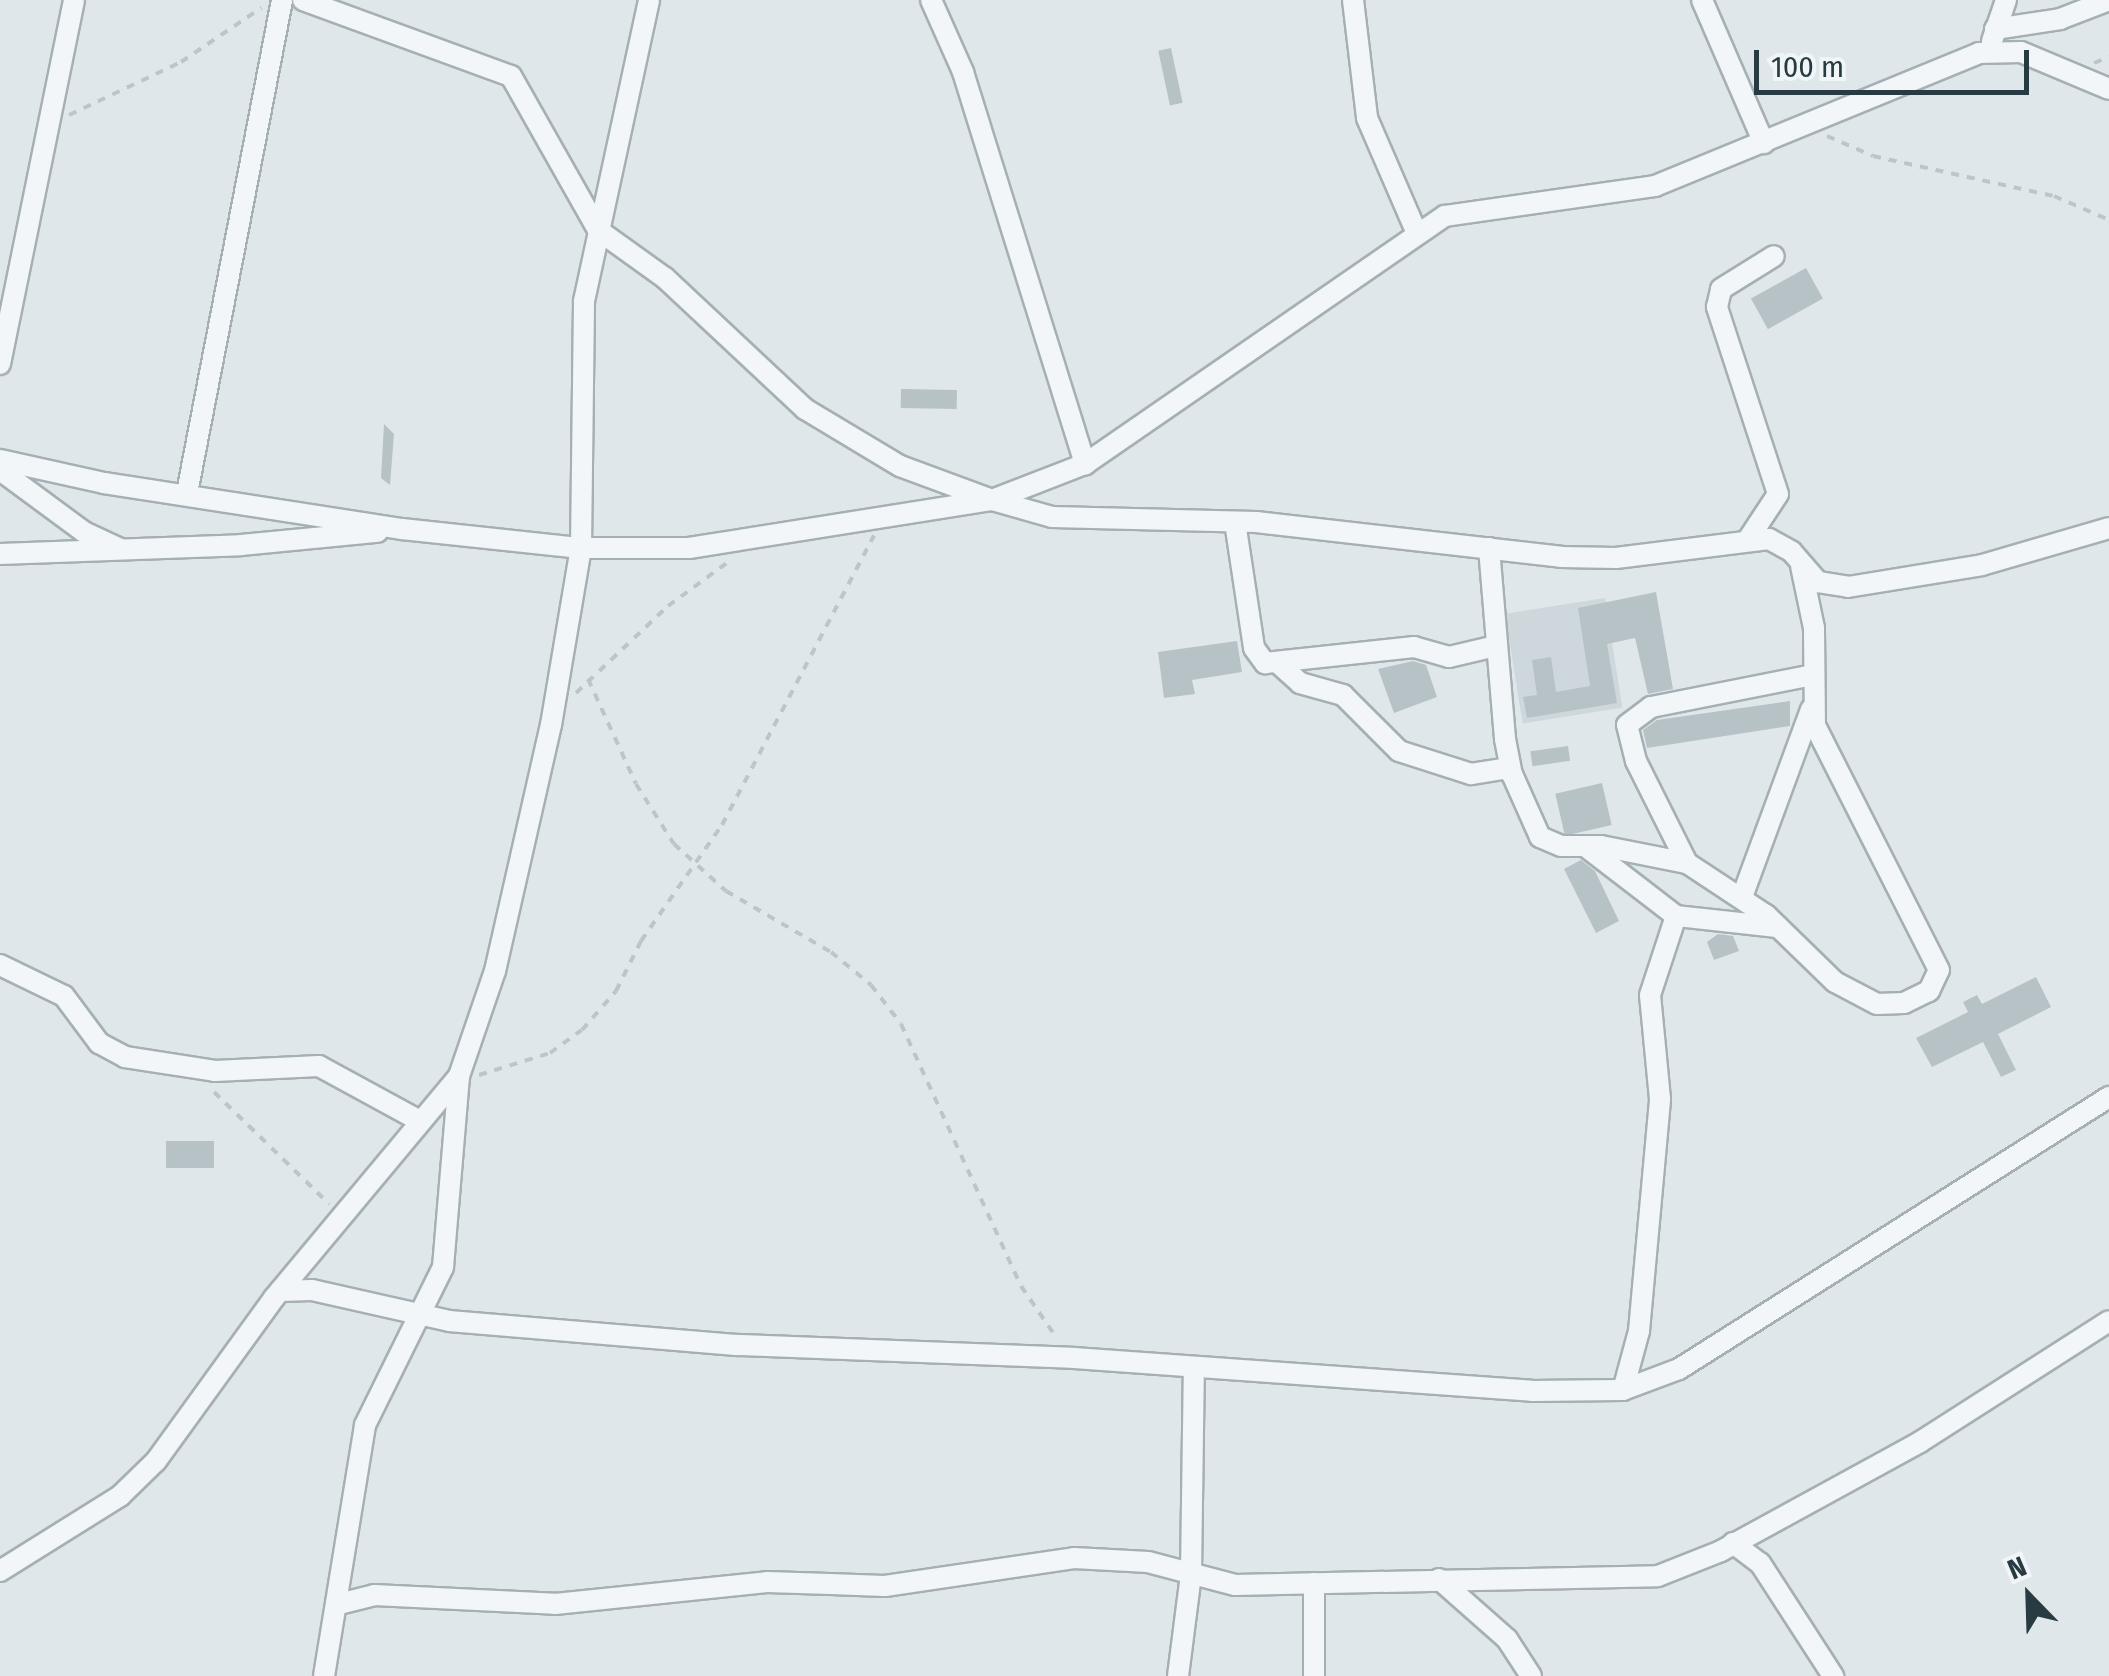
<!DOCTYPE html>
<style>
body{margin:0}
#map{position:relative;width:2109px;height:1676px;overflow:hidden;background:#e0e7ea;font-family:"Fira Sans Condensed",sans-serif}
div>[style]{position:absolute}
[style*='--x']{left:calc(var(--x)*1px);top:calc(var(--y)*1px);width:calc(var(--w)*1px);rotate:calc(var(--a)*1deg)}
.built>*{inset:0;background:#ced7dc;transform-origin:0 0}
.building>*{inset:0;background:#b7c2c7;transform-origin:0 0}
.path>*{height:4px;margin-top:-2px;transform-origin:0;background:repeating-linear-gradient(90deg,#bec5c9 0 8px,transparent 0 16px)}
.roads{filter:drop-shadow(2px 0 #a5b0b4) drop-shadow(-2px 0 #a5b0b4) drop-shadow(0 2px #a5b0b4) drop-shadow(0 -2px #a5b0b4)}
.minor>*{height:20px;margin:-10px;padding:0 10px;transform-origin:10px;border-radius:10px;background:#f3f6f8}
span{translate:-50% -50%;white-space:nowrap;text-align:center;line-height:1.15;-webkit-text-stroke:8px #f0f5f7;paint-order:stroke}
.north{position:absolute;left:1979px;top:1546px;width:100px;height:100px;-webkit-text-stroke:8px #f0f5f7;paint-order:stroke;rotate:337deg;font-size:28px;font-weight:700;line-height:40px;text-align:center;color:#283a42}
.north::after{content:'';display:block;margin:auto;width:35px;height:45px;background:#283a42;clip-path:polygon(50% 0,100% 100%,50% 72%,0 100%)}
.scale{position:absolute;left:1754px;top:50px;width:275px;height:45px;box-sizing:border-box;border:5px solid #283a42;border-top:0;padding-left:12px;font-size:30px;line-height:35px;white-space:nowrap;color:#283a42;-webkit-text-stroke:8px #f0f5f7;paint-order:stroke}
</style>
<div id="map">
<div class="built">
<div style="left:1605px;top:598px;width:111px;height:101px;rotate:81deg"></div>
</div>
<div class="building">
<div style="left:1171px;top:48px;width:56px;height:13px;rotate:78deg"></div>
<div style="left:1806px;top:268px;width:35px;height:63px;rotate:61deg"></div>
<div style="left:901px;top:389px;width:56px;height:19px;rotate:1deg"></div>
<div style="clip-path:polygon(384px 424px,394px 434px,390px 485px,381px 478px)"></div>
<div style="clip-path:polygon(1656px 592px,1673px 689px,1648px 694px,1635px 638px,1607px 644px,1617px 703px,1527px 718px,1523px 697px,1537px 695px,1532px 660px,1551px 657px,1556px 692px,1590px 686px,1578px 608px)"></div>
<div style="clip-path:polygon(1237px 641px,1242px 672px,1192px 680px,1195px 694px,1164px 698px,1158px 652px)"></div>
<div style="clip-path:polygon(1413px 661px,1426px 665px,1437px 697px,1394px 713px,1378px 669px)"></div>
<div style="clip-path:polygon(1790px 701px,1790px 726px,1647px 748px,1643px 730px,1657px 720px)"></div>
<div style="left:1568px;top:746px;width:15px;height:38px;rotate:82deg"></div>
<div style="left:1602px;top:783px;width:43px;height:48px;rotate:77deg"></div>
<div style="clip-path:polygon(1581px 860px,1595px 871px,1619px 921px,1596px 933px,1564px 869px)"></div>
<div style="clip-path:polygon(1718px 934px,1733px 936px,1739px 951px,1714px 960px,1707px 942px)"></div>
<div style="clip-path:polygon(2036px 977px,2051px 1007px,1998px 1034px,2016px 1070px,2001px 1077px,1983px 1042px,1932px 1067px,1916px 1038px,1968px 1012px,1963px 1002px,1977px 995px,1982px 1004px)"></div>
<div style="left:166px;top:1141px;width:48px;height:27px"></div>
</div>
<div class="path">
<div style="--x:2094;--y:63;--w:16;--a:-22"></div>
<div style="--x:69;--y:115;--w:124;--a:-25.3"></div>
<div style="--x:181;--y:62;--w:97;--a:-34"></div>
<div style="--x:1827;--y:136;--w:50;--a:23.5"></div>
<div style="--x:1873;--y:156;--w:185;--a:12.5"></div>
<div style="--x:2054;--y:196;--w:60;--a:23.6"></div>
<div style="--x:588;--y:679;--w:115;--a:65.4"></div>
<div style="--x:636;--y:784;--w:71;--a:57.7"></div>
<div style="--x:674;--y:844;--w:70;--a:42.1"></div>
<div style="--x:726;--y:891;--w:121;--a:30.2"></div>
<div style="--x:831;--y:952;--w:52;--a:39.5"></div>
<div style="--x:871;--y:985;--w:49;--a:52.4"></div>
<div style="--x:901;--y:1024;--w:288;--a:65.4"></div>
<div style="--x:1021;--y:1286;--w:62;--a:55.5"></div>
<div style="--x:576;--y:693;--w:127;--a:-43.4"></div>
<div style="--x:668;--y:606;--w:73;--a:-36.1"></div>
<div style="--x:479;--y:1075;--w:74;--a:-17.2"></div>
<div style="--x:550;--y:1053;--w:39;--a:-36"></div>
<div style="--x:582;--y:1030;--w:52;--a:-48.9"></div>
<div style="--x:616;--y:991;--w:56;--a:-63.4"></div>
<div style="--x:641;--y:941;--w:141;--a:-55.1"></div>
<div style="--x:722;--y:825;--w:327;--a:-62.3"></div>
<div style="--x:214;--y:1092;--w:161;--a:44.2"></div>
</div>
<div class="roads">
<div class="minor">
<div style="--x:303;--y:0;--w:221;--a:20.1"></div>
<div style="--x:511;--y:76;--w:177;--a:60.5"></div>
<div style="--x:598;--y:230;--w:82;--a:35.6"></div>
<div style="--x:665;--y:278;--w:192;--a:43.1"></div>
<div style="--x:805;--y:409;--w:111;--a:31"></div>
<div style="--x:900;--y:466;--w:98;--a:20.3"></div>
<div style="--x:992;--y:500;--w:62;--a:15.8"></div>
<div style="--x:1052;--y:517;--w:204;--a:1.4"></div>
<div style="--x:1256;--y:522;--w:307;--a:6.5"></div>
<div style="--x:1561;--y:557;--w:55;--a:1"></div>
<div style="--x:1616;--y:558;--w:154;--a:-7.1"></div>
<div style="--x:1769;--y:539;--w:26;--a:29"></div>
<div style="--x:1792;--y:552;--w:40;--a:49"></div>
<div style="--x:1818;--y:582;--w:30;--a:9"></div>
<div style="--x:1848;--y:587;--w:136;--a:-9.3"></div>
<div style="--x:1982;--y:565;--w:132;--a:-16.2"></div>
<div style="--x:931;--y:0;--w:79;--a:66"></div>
<div style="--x:963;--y:72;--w:411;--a:72.7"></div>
<div style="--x:1353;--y:0;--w:119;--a:83.2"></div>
<div style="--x:1367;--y:118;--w:123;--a:66.6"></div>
<div style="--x:1702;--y:0;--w:156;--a:66.6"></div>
<div style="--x:1995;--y:29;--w:66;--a:-8.7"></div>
<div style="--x:2060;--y:19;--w:53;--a:-21.2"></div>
<div style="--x:1992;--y:41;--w:43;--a:-71.1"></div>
<div style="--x:0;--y:364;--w:371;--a:-78.5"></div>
<div style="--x:0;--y:460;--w:107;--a:12.5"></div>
<div style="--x:104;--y:483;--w:302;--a:8.8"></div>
<div style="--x:402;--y:529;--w:180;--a:6.1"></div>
<div style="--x:581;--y:548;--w:108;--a:0"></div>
<div style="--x:689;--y:548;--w:307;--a:-9"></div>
<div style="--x:992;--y:500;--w:100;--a:-21.2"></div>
<div style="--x:1085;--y:464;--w:437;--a:-34.6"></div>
<div style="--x:1445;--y:216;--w:212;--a:-8.1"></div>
<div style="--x:1655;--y:186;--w:350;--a:-22.3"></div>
<div style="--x:1979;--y:53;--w:42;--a:-1.4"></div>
<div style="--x:2021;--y:52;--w:95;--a:22.8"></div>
<div style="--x:0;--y:470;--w:104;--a:36.4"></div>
<div style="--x:84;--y:532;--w:38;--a:25"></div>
<div style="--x:187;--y:493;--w:502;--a:-79.09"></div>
<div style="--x:1235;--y:522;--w:127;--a:81.4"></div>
<div style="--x:1254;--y:648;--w:19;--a:54"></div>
<div style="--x:1265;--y:663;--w:150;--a:-6.1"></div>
<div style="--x:1414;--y:647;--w:36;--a:16"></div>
<div style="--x:1449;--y:657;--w:48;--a:-13.2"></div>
<div style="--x:1747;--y:541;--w:56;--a:-56.6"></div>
<div style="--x:1778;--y:494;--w:197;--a:-108.1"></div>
<div style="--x:1717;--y:307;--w:18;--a:-77"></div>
<div style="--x:1721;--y:289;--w:62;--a:-31.9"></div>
<div style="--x:1489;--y:548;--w:192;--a:85.2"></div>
<div style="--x:1505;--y:739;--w:36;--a:79"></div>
<div style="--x:1512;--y:774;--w:69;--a:66"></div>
<div style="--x:1540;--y:837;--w:23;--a:23"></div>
<div style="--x:1561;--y:846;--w:40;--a:0"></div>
<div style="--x:1601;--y:846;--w:88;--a:11.2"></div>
<div style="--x:1687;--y:863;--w:95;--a:33.4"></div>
<div style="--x:1766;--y:915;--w:96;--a:44.2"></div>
<div style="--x:1835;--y:982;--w:47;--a:27.6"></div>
<div style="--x:1877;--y:1004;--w:27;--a:-2"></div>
<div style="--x:1904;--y:1003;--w:28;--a:-26"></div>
<div style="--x:1929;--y:991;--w:23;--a:-65"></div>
<div style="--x:1939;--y:970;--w:274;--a:-116.9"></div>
<div style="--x:1815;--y:726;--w:98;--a:-90.6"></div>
<div style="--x:1814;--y:628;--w:63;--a:-101.8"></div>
<div style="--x:0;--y:554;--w:241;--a:-2.1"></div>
<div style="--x:241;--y:545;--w:137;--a:-5.5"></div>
<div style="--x:1278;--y:663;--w:30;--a:42"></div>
<div style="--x:1300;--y:683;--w:45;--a:15.6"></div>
<div style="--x:1343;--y:695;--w:79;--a:45"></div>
<div style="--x:1399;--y:751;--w:76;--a:17.7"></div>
<div style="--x:1471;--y:774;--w:39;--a:-9"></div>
<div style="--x:1585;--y:846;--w:115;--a:37.6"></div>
<div style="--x:1676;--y:916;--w:103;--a:6.2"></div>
<div style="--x:1687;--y:863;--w:114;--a:-116.6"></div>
<div style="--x:1636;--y:761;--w:37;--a:-104"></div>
<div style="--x:1627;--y:725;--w:30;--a:-37"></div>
<div style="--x:1651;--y:707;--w:164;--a:-11.2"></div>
<div style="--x:1742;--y:897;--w:200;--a:-69.8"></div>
<div style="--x:0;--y:965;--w:71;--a:25.8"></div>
<div style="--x:64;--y:996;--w:59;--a:53.3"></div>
<div style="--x:99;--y:1043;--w:30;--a:28"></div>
<div style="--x:125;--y:1057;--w:91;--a:8.8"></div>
<div style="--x:215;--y:1071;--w:104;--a:-2.8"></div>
<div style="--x:319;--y:1066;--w:115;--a:28.6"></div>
<div style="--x:280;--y:1291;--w:32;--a:-2"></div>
<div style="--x:312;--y:1290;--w:141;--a:12.7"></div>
<div style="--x:450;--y:1321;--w:289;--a:4.8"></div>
<div style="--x:738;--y:1345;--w:336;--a:2.2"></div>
<div style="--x:1074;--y:1358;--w:459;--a:4.1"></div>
<div style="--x:1532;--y:1391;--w:91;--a:-0.6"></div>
<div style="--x:1623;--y:1390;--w:60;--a:-20.6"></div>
<div style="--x:1679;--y:1369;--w:509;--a:-32.32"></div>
<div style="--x:1623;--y:1390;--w:61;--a:-74.8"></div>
<div style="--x:1639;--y:1331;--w:233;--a:-84.8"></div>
<div style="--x:1660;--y:1099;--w:104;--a:-95.5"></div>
<div style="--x:1650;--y:995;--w:83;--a:-71.8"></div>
<div style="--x:1733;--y:1543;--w:34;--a:37"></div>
<div style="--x:1760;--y:1563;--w:135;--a:57.1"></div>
<div style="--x:0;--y:1571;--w:142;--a:-32"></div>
<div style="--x:120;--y:1496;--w:50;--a:-44.2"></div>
<div style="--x:156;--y:1461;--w:201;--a:-54.1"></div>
<div style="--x:274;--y:1298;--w:289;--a:-50.2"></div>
<div style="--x:1439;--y:1579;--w:91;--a:41.4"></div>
<div style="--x:1507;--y:1639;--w:44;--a:57"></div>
<div style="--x:1314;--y:1583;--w:93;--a:90"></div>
<div style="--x:339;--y:1604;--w:36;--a:-14"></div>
<div style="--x:374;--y:1595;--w:181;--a:2.8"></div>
<div style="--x:555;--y:1604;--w:213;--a:-5.9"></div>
<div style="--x:767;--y:1582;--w:118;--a:1.9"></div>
<div style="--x:885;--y:1586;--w:191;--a:-8.4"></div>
<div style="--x:1074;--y:1558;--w:74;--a:3.1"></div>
<div style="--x:1148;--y:1562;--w:90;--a:14.8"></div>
<div style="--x:1235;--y:1585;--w:423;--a:-1.2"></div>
<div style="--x:1658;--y:1576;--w:68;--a:-21.6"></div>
<div style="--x:1721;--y:1551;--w:227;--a:-28.7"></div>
<div style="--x:1920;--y:1442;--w:224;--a:-32.6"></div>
<div style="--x:324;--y:1676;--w:254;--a:-80.7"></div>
<div style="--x:365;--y:1425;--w:176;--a:-63.7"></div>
<div style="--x:443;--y:1267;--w:192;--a:-85.2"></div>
<div style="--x:459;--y:1076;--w:111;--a:-71.1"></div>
<div style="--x:495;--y:971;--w:252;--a:-77.2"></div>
<div style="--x:551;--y:725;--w:180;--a:-80.4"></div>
<div style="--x:581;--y:548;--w:247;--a:-89.3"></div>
<div style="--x:584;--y:301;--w:308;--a:-77.8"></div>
<div style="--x:1178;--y:1676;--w:103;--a:-82.7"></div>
<div style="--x:1191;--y:1574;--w:204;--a:-89.2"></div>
</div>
</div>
<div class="north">N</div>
<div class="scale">100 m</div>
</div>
